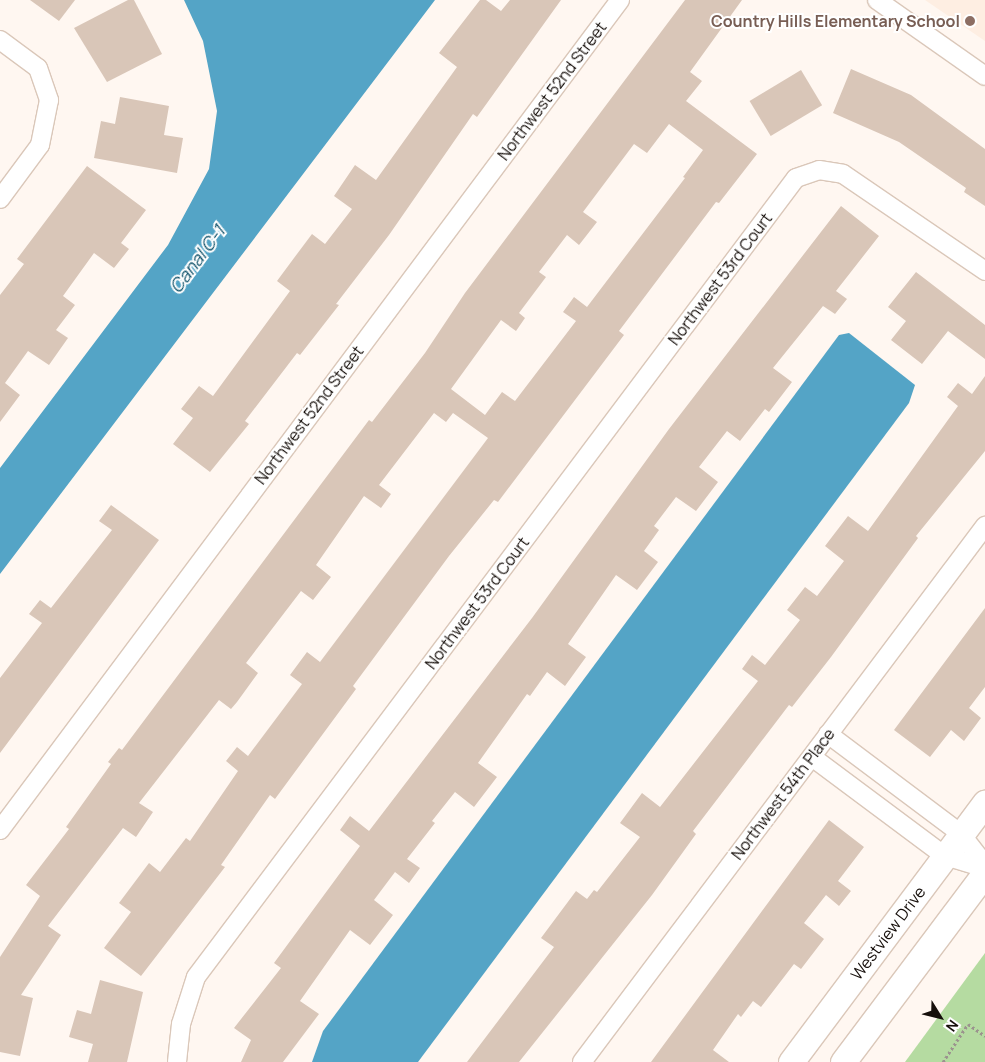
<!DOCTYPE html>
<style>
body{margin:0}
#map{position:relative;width:985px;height:1062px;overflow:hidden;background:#fff7f1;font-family:Manrope,sans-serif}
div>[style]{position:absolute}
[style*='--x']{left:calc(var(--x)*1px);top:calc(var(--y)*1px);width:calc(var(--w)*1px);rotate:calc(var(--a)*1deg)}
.built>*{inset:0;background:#feeee2}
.green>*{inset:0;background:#b5dba1}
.water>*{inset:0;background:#54a4c6}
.building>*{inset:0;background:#d9c6b8;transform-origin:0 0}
.path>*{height:3px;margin-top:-1.5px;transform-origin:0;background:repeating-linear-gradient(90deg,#9b938e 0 2.5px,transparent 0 5px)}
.roads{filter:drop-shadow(1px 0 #dac7b9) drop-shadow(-1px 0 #dac7b9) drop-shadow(0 1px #dac7b9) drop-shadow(0 -1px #dac7b9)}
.street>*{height:18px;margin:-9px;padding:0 9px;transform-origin:9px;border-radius:9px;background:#fff}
.secondary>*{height:25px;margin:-12.5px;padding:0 12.5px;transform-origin:12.5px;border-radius:12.5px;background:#fff}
.dots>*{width:14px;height:14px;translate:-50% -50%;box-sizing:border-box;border:2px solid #fff;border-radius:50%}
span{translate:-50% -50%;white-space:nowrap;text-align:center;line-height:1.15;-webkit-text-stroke:4px #fff;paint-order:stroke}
.education-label{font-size:16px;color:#785e54;font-weight:700}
.right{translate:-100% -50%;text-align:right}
.street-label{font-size:16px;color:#160f0b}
.water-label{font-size:18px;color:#14556d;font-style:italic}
.north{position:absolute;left:915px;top:992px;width:50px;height:50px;-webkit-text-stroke:4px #fff;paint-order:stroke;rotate:126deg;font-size:14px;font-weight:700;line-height:20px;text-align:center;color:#160f0b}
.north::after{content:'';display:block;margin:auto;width:18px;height:22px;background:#160f0b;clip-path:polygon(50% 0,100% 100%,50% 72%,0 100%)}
</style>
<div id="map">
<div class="built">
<div style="clip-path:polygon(925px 0,985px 0,985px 41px)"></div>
</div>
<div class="green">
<div style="clip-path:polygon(985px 953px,985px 1062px,905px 1062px)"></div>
</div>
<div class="water">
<div style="clip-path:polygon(184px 0,435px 0,0 574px,0 468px,168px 245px,209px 169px,217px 111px,203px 41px)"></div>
<div style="clip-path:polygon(849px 333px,915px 385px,909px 403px,418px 1062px,312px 1062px,323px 1031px,839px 335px)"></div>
</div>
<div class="building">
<div style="clip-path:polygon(30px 0,75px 0,59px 21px)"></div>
<div style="clip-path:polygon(128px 0,134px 0,162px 54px,107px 82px,74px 28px)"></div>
<div style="clip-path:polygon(480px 0,486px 0,501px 11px,510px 0,561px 0,477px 117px,473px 114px,389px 235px,336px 304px,339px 305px,300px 355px,297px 353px,245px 421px,249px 424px,210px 472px,173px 444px,193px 418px,181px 409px,199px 386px,213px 396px,290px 291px,277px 281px,294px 258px,312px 234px,325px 244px,352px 209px,334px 196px,355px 165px,376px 180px,457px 67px,439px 53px)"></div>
<div style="clip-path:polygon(evenodd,685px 0,742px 0,690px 72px,702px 81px,686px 101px,757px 154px,719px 203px,716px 202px,619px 331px,624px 335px,498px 502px,494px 500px,449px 556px,353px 686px,356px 689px,275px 799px,270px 795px,221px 865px,225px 867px,141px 976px,104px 948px,131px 912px,119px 903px,149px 863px,160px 872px,186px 838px,190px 841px,238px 771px,226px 761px,237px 747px,248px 756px,302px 684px,290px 675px,307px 652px,320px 662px,488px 438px,453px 413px,446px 422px,434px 413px,379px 485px,391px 494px,381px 508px,364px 496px,316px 565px,331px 577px,313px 600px,301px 591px,246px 663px,258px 673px,237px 702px,231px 709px,219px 700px,139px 803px,153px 812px,136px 837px,123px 828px,48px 926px,61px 935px,21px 995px,33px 998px,20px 1056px,0 1052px,0 957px,40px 896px,26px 885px,69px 829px,66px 827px,111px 764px,108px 762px,119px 748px,122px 750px,369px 420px,372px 422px,425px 353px,465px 293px,685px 0,669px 124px,703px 150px,683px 177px,685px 178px,587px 307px,574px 297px,563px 312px,576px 321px,515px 401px,502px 392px,485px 415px,451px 389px,501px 320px,516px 331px,525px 318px,519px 313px,546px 277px,539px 272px,567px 235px,579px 245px,597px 222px,583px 212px,634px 144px,647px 153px,669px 124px)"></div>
<div style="clip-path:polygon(851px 69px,911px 95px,985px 149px,985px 206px,964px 192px,966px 188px,899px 142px,833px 113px)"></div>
<div style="left:801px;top:70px;width:41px;height:60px;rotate:59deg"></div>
<div style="clip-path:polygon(120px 97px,169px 106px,164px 135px,183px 138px,177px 173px,94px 158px,101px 121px,115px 124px)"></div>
<div style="clip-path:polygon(87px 166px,146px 210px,121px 243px,129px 249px,114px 268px,94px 253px,63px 296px,75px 305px,56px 330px,68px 338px,49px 365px,28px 351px,5px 383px,20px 395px,0 422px,0 295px,24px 264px,17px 259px)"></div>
<div style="clip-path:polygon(841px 206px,879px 236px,836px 291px,847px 299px,835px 314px,823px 306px,773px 368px,792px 382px,769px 412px,765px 409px,740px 441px,727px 431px,699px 467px,718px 482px,696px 511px,676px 497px,654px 526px,659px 530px,644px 551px,658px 562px,637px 590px,616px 575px,568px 644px,586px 657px,565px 686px,547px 672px,530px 696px,527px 694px,478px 763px,497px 777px,474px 807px,455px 792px,432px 821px,435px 823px,407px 859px,420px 868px,409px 883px,395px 872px,374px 900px,393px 915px,370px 945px,350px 930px,300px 1001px,319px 1014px,283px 1062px,241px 1062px,251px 1040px,234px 1028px,281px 968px,274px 963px,360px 846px,340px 830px,350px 816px,369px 831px,532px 618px,669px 429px)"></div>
<div style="clip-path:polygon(916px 272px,985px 325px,985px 359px,948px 331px,922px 364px,891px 340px,906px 321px,888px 307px)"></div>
<div style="clip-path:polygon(985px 376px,985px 451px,916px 536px,918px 538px,831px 657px,792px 707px,789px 705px,693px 831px,696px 834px,652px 895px,519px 1062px,467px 1062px,554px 947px,541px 938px,576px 891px,587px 899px,594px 890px,597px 892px,640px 837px,620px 823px,642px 793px,660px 807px,758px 681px,742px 669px,752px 655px,765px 665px,800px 620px,787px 610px,805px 587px,817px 596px,844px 561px,825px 546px,848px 516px,868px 531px,958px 406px,947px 397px,958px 383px,972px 394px)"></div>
<div style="clip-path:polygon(111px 505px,159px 540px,0 753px,0 678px,42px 623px,29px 614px,40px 600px,51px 608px,112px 530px,99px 521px)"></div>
<div style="clip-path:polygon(985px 608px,985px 687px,969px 708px,981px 718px,964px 741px,951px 730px,930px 757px,894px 730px)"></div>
<div style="clip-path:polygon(829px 820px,864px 847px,838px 881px,851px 891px,839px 906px,826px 895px,804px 923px,824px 939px,801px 969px,794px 964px,761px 1007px,753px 1001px,741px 1017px,738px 1014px,713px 1050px,729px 1062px,651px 1062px)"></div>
<div style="clip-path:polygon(100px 980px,143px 992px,127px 1062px,88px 1062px,93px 1044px,69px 1037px,77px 1010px,91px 1014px)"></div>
</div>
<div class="path">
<div style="--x:943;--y:1062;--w:45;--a:-56.7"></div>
<div style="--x:968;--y:1024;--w:21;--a:35"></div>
</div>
<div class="roads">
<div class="street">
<div style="--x:877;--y:0;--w:132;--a:35.1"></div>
<div style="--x:0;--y:40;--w:47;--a:36.4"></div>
<div style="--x:38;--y:68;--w:34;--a:71"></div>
<div style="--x:49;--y:100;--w:46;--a:101.3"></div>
<div style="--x:40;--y:145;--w:67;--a:126.5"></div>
<div style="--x:828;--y:734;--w:166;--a:36.9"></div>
<div style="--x:961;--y:834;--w:39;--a:52"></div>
<div style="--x:812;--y:757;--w:166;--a:36.7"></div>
<div style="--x:945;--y:856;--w:42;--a:16.7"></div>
<div style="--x:0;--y:830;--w:1036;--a:-53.24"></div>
<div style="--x:177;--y:1062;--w:38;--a:-84"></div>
<div style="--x:181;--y:1024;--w:49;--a:-72.3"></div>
<div style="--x:196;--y:977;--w:999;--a:-53.1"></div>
<div style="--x:796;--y:178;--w:24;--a:-19"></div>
<div style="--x:819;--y:170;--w:24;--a:9"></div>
<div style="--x:843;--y:174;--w:172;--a:34.3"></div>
<div style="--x:582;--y:1062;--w:671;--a:-53.06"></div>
</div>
<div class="secondary">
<div style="--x:791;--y:1062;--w:324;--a:-53.2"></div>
<div style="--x:843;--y:1062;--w:236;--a:-53.1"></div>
</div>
</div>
<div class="dots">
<div style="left:970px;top:21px;background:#8d6e63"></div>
</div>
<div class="education-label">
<span class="right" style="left:960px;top:21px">Country Hills Elementary School</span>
</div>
<div class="street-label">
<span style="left:552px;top:91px;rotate:-53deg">Northwest 52nd Street</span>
<span style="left:720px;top:279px;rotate:-53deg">Northwest 53rd Court</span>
<span style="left:309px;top:415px;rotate:-53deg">Northwest 52nd Street</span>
<span style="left:477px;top:603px;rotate:-53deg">Northwest 53rd Court</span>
<span style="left:783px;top:794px;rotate:-53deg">Northwest 54th Place</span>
<span style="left:888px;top:933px;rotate:-53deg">Westview Drive</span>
</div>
<div class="water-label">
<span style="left:197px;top:259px;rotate:-53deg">Canal C-1</span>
</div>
<div class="north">N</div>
</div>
